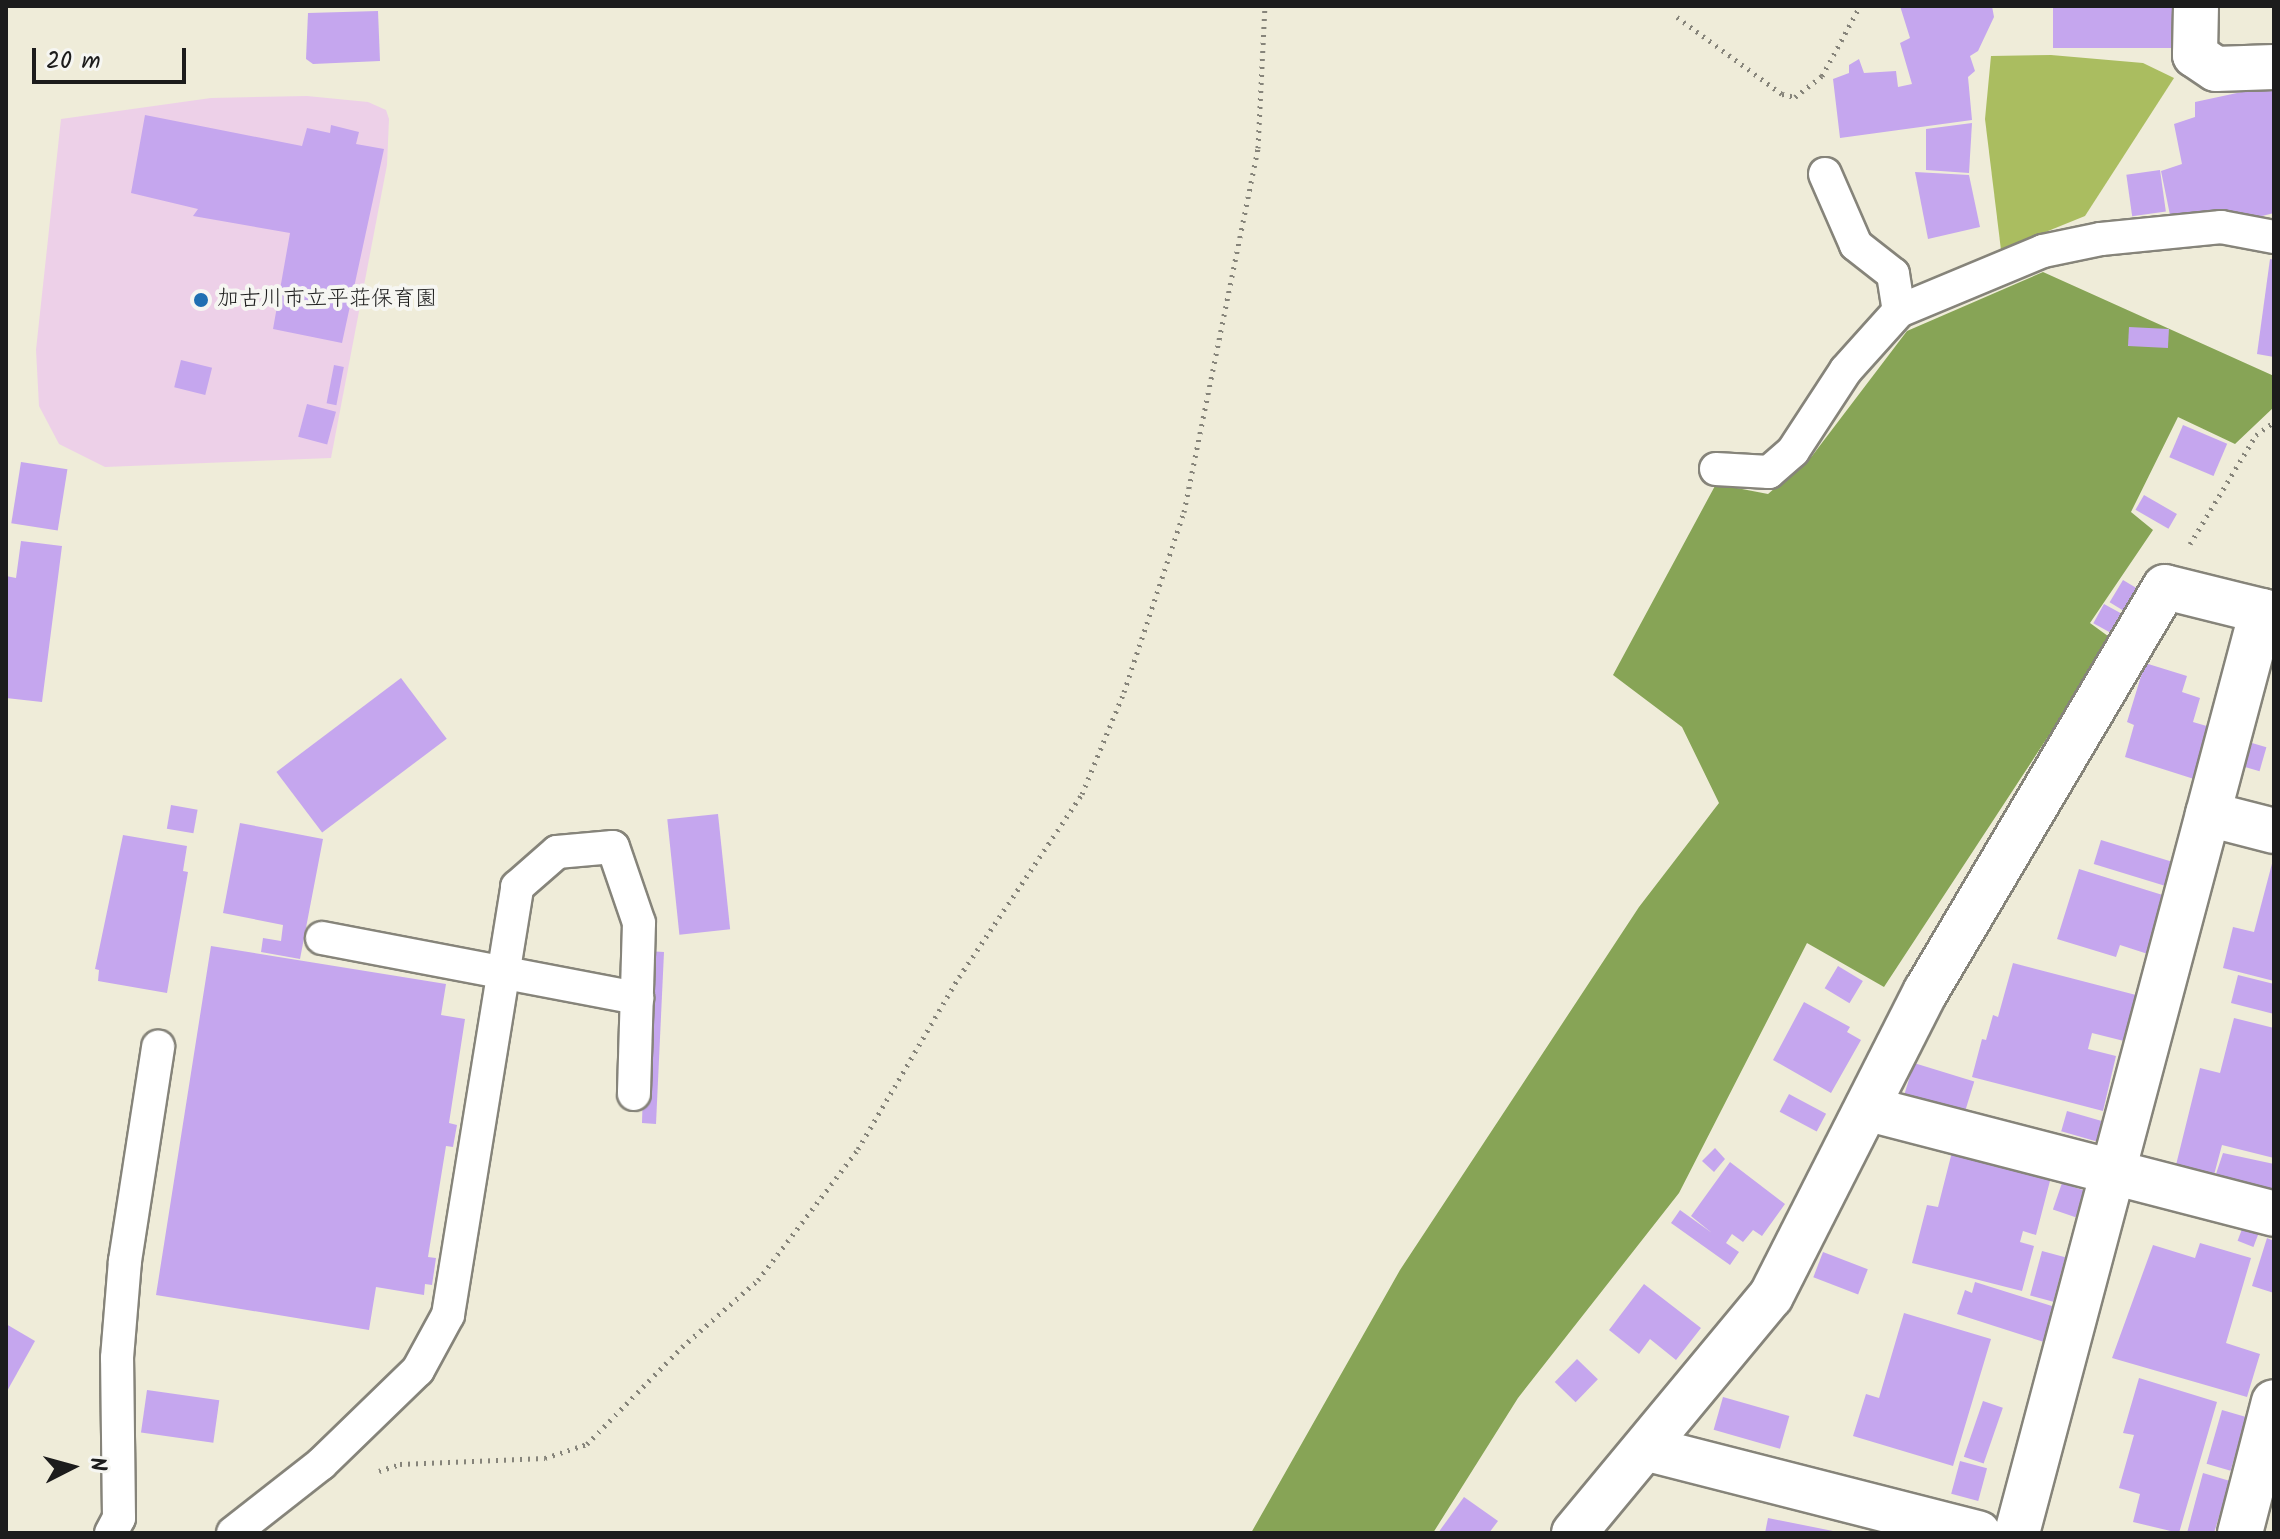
<!DOCTYPE html>
<meta charset="utf-8">
<style>
body{margin:0}
#map{position:relative;width:2280px;height:1539px;overflow:hidden;background:#efecd9;font-family:Kalam,"Klee One",sans-serif}
div>[style]{position:absolute}
[style*='--x']{left:calc(var(--x)*1px);top:calc(var(--y)*1px);width:calc(var(--w)*1px);rotate:calc(var(--a)*1deg)}
.built>*{inset:0;background:#edd0e8}
.green>*{inset:0;background:#aabd60}
.forest>*{inset:0;background:#87a456}
.building>*{inset:0;background:#c5a6ee;transform-origin:0 0}
.path>*{height:5px;margin-top:-2.5px;transform-origin:0;background:repeating-linear-gradient(90deg,#86847a 0 2px,transparent 0 8px)}
.roads{filter:drop-shadow(2px 0 #86847a) drop-shadow(-2px 0 #86847a) drop-shadow(0 2px #86847a) drop-shadow(0 -2px #86847a)}
.service>*{height:32px;margin:-16px;padding:0 16px;transform-origin:16px;border-radius:16px;background:#fff}
.minor>*{height:44px;margin:-22px;padding:0 22px;transform-origin:22px;border-radius:22px;background:#fff}
.dots>*{width:22px;height:22px;translate:-50% -50%;box-sizing:border-box;border:4px solid #f6f6f2;border-radius:50%}
span{translate:-50% -50%;white-space:nowrap;text-align:center;line-height:1.15;-webkit-text-stroke:8px #f6f6f2;paint-order:stroke}
.poi-label{font-size:22px;color:#1c1c1c}
.left{translate:0 -50%;text-align:left}
.frame{position:absolute;inset:0;border:8px solid #1c1c1c;pointer-events:none}
.north{position:absolute;left:32px;top:1427px;width:80px;height:80px;-webkit-text-stroke:6px #f6f6f2;paint-order:stroke;rotate:84deg;font-size:22px;font-weight:700;line-height:32px;text-align:center;color:#1c1c1c}
.north::after{content:'';display:block;margin:auto;width:28px;height:36px;background:#1c1c1c;clip-path:polygon(50% 0,100% 100%,50% 72%,0 100%)}
.scale{position:absolute;left:32px;top:48px;width:154px;height:36px;box-sizing:border-box;border:4px solid #1c1c1c;border-top:0;padding-left:10px;font-size:24px;line-height:28px;white-space:nowrap;color:#1c1c1c;-webkit-text-stroke:6px #f6f6f2;paint-order:stroke}
</style>
<div id="map">
<div class="built">
<div style="clip-path:polygon(307px 96px,368px 102px,386px 110px,389px 119px,387px 165px,331px 458px,105px 467px,59px 444px,39px 406px,36px 350px,61px 119px,211px 98px)"></div>
</div>
<div class="green">
<div style="clip-path:polygon(2051px 55px,2143px 63px,2174px 78px,2085px 216px,2001px 250px,1985px 119px,1991px 56px)"></div>
</div>
<div class="forest">
<div style="clip-path:polygon(2043px 272px,2274px 376px,2274px 407px,2235px 444px,2178px 417px,2131px 512px,2153px 530px,2090px 623px,2112px 639px,1884px 987px,1807px 943px,1679px 1193px,1518px 1398px,1433px 1533px,1251px 1533px,1400px 1270px,1639px 907px,1719px 803px,1682px 727px,1613px 675px,1716px 484px,1768px 494px,1812px 456px,1907px 331px)"></div>
</div>
<div class="building">
<div style="clip-path:polygon(1900px 6px,1992px 6px,1994px 17px,1978px 51px,1970px 56px,1975px 71px,1968px 77px,1972px 120px,1840px 138px,1833px 79px,1849px 73px,1849px 65px,1859px 59px,1864px 73px,1896px 71px,1898px 87px,1912px 84px,1900px 43px,1910px 38px)"></div>
<div style="left:2053px;top:6px;width:120px;height:42px"></div>
<div style="clip-path:polygon(378px 11px,380px 61px,313px 64px,306px 59px,308px 13px)"></div>
<div style="clip-path:polygon(2251px 90px,2274px 90px,2274px 213px,2246px 220px,2241px 212px,2203px 220px,2199px 212px,2170px 215px,2161px 171px,2182px 164px,2174px 124px,2195px 117px,2195px 102px)"></div>
<div style="clip-path:polygon(145px 115px,302px 146px,307px 128px,330px 133px,331px 125px,359px 132px,356px 144px,384px 149px,342px 343px,273px 329px,290px 233px,193px 216px,198px 209px,131px 193px)"></div>
<div style="clip-path:polygon(1972px 123px,1969px 173px,1926px 170px,1926px 129px)"></div>
<div style="left:2160px;top:170px;width:42px;height:34px;rotate:82deg"></div>
<div style="clip-path:polygon(1915px 172px,1969px 175px,1980px 227px,1928px 239px)"></div>
<div style="clip-path:polygon(2270px 259px,2274px 260px,2274px 357px,2257px 354px)"></div>
<div style="left:2129px;top:327px;width:40px;height:19px;rotate:3deg"></div>
<div style="left:181px;top:360px;width:32px;height:28px;rotate:14deg"></div>
<div style="left:334px;top:365px;width:10px;height:39px;rotate:11deg"></div>
<div style="left:307px;top:404px;width:30px;height:34px;rotate:15deg"></div>
<div style="left:2183px;top:425px;width:48px;height:35px;rotate:23deg"></div>
<div style="left:21px;top:462px;width:47px;height:62px;rotate:9deg"></div>
<div style="left:2144px;top:495px;width:38px;height:17px;rotate:30deg"></div>
<div style="clip-path:polygon(21px 541px,62px 546px,42px 702px,6px 698px,6px 576px,16px 578px)"></div>
<div style="left:2123px;top:580px;width:23px;height:26px;rotate:31deg"></div>
<div style="left:2104px;top:604px;width:25px;height:22px;rotate:29deg"></div>
<div style="clip-path:polygon(2145px 663px,2187px 676px,2182px 692px,2200px 698px,2193px 722px,2210px 727px,2194px 779px,2125px 757px,2134px 725px,2127px 722px)"></div>
<div style="left:401px;top:678px;width:76px;height:156px;rotate:53deg"></div>
<div style="left:2252px;top:743px;width:15px;height:25px;rotate:16deg"></div>
<div style="left:171px;top:805px;width:27px;height:24px;rotate:10deg"></div>
<div style="left:718px;top:814px;width:116px;height:51px;rotate:84deg"></div>
<div style="clip-path:polygon(240px 823px,323px 839px,300px 959px,261px 952px,263px 938px,281px 941px,283px 925px,223px 913px)"></div>
<div style="clip-path:polygon(123px 835px,187px 846px,183px 871px,188px 872px,167px 993px,98px 981px,99px 970px,95px 969px)"></div>
<div style="left:2101px;top:840px;width:76px;height:25px;rotate:17deg"></div>
<div style="clip-path:polygon(2274px 856px,2274px 981px,2223px 968px,2233px 927px,2254px 932px)"></div>
<div style="clip-path:polygon(2079px 869px,2169px 897px,2151px 955px,2120px 945px,2116px 957px,2057px 939px)"></div>
<div style="clip-path:polygon(211px 946px,446px 984px,441px 1015px,465px 1019px,449px 1123px,457px 1125px,453px 1147px,446px 1146px,428px 1257px,436px 1258px,432px 1285px,425px 1284px,424px 1295px,376px 1287px,369px 1330px,156px 1295px)"></div>
<div style="clip-path:polygon(647px 951px,664px 952px,656px 1124px,642px 1123px)"></div>
<div style="clip-path:polygon(2013px 963px,2136px 995px,2124px 1041px,2092px 1033px,2088px 1049px,2116px 1056px,2103px 1111px,1972px 1077px,1982px 1039px,1986px 1040px,1993px 1015px,1998px 1017px)"></div>
<div style="left:1838px;top:966px;width:29px;height:26px;rotate:31deg"></div>
<div style="clip-path:polygon(2238px 975px,2274px 984px,2274px 1014px,2231px 1003px)"></div>
<div style="clip-path:polygon(1804px 1002px,1850px 1027px,1847px 1032px,1861px 1040px,1831px 1093px,1773px 1060px)"></div>
<div style="clip-path:polygon(2234px 1018px,2274px 1028px,2274px 1158px,2222px 1145px,2214px 1175px,2176px 1165px,2200px 1068px,2220px 1073px)"></div>
<div style="left:1914px;top:1063px;width:63px;height:32px;rotate:17deg"></div>
<div style="left:1789px;top:1094px;width:42px;height:20px;rotate:28deg"></div>
<div style="left:2067px;top:1111px;width:37px;height:21px;rotate:16deg"></div>
<div style="clip-path:polygon(1715px 1148px,1725px 1159px,1714px 1172px,1702px 1161px)"></div>
<div style="clip-path:polygon(1952px 1152px,2051px 1177px,2036px 1235px,2023px 1231px,2020px 1242px,2034px 1246px,2022px 1291px,1912px 1263px,1927px 1205px,1938px 1207px)"></div>
<div style="clip-path:polygon(2223px 1153px,2274px 1164px,2274px 1192px,2215px 1177px)"></div>
<div style="clip-path:polygon(1730px 1162px,1785px 1204px,1762px 1236px,1753px 1230px,1743px 1242px,1732px 1234px,1726px 1243px,1739px 1252px,1730px 1265px,1671px 1223px,1680px 1210px,1712px 1233px,1691px 1216px)"></div>
<div style="left:2062px;top:1183px;width:24px;height:28px;rotate:19deg"></div>
<div style="left:2244px;top:1224px;width:17px;height:18px;rotate:21deg"></div>
<div style="clip-path:polygon(2267px 1238px,2274px 1241px,2274px 1293px,2252px 1286px)"></div>
<div style="clip-path:polygon(2200px 1243px,2251px 1258px,2226px 1343px,2260px 1354px,2247px 1397px,2112px 1358px,2153px 1245px,2195px 1258px)"></div>
<div style="left:2042px;top:1251px;width:24px;height:46px;rotate:15deg"></div>
<div style="left:1823px;top:1252px;width:48px;height:27px;rotate:21deg"></div>
<div style="clip-path:polygon(1975px 1282px,2055px 1307px,2044px 1342px,1957px 1314px,1965px 1290px,1972px 1293px)"></div>
<div style="clip-path:polygon(1644px 1284px,1701px 1328px,1676px 1360px,1650px 1339px,1639px 1354px,1609px 1330px)"></div>
<div style="clip-path:polygon(1904px 1313px,1991px 1339px,1953px 1466px,1853px 1436px,1866px 1394px,1879px 1398px)"></div>
<div style="clip-path:polygon(6px 1324px,35px 1341px,6px 1393px)"></div>
<div style="left:1577px;top:1359px;width:29px;height:32px;rotate:44deg"></div>
<div style="clip-path:polygon(2139px 1378px,2217px 1402px,2179px 1533px,2133px 1522px,2140px 1494px,2119px 1488px,2134px 1435px,2123px 1433px)"></div>
<div style="left:147px;top:1390px;width:73px;height:43px;rotate:8deg"></div>
<div style="left:1723px;top:1397px;width:69px;height:34px;rotate:16deg"></div>
<div style="left:1983px;top:1401px;width:21px;height:59px;rotate:19deg"></div>
<div style="left:2222px;top:1410px;width:25px;height:56px;rotate:16deg"></div>
<div style="left:1960px;top:1461px;width:28px;height:34px;rotate:15deg"></div>
<div style="clip-path:polygon(2203px 1473px,2230px 1481px,2214px 1533px,2187px 1533px)"></div>
<div style="clip-path:polygon(1464px 1497px,1498px 1521px,1489px 1533px,1438px 1533px)"></div>
<div style="clip-path:polygon(1768px 1518px,1838px 1532px,1838px 1533px,1765px 1533px)"></div>
</div>
<div class="path">
<div style="--x:1677;--y:17;--w:130;--a:36.3"></div>
<div style="--x:1782;--y:94;--w:13;--a:13"></div>
<div style="--x:1795;--y:97;--w:34;--a:-38"></div>
<div style="--x:1822;--y:76;--w:80;--a:-61.5"></div>
<div style="--x:2190;--y:544;--w:127;--a:-58.8"></div>
<div style="--x:2256;--y:435;--w:22;--a:-36"></div>
<div style="--x:379;--y:1471;--w:22;--a:-18"></div>
<div style="--x:400;--y:1464;--w:145;--a:-2.4"></div>
<div style="--x:545;--y:1458;--w:44;--a:-18.4"></div>
<div style="--x:587;--y:1444;--w:136;--a:-45.6"></div>
<div style="--x:682;--y:1347;--w:101;--a:-41.4"></div>
<div style="--x:758;--y:1280;--w:165;--a:-52.6"></div>
<div style="--x:858;--y:1149;--w:199;--a:-59.6"></div>
<div style="--x:959;--y:977;--w:220;--a:-56.1"></div>
<div style="--x:1082;--y:794;--w:110;--a:-67.6"></div>
<div style="--x:1124;--y:692;--w:190;--a:-71.6"></div>
<div style="--x:1184;--y:512;--w:371;--a:-78.5"></div>
<div style="--x:1258;--y:148;--w:142;--a:-87.2"></div>
</div>
<div class="roads">
<div class="service">
<div style="--x:1825;--y:174;--w:77;--a:66.4"></div>
<div style="--x:1856;--y:245;--w:47;--a:38.1"></div>
<div style="--x:1893;--y:274;--w:37;--a:81"></div>
<div style="--x:1716;--y:469;--w:53;--a:3.2"></div>
<div style="--x:1769;--y:472;--w:32;--a:-41"></div>
<div style="--x:1793;--y:451;--w:97;--a:-56.8"></div>
<div style="--x:1846;--y:370;--w:79;--a:-48.1"></div>
<div style="--x:1899;--y:311;--w:156;--a:-22.6"></div>
<div style="--x:2043;--y:251;--w:59;--a:-11.7"></div>
<div style="--x:2101;--y:239;--w:121;--a:-5.7"></div>
<div style="--x:2221;--y:227;--w:54;--a:10.7"></div>
<div style="--x:322;--y:938;--w:321;--a:10.8"></div>
<div style="--x:111;--y:1533;--w:17;--a:-62"></div>
<div style="--x:119;--y:1518;--w:160;--a:-90.7"></div>
<div style="--x:117;--y:1358;--w:97;--a:-85.3"></div>
<div style="--x:125;--y:1261;--w:217;--a:-81.2"></div>
<div style="--x:233;--y:1533;--w:112;--a:-38.1"></div>
<div style="--x:321;--y:1464;--w:135;--a:-44.1"></div>
<div style="--x:418;--y:1370;--w:63;--a:-61.4"></div>
<div style="--x:448;--y:1315;--w:434;--a:-80.8"></div>
<div style="--x:517;--y:887;--w:53;--a:-41.2"></div>
<div style="--x:557;--y:852;--w:56;--a:-5.1"></div>
<div style="--x:613;--y:847;--w:80;--a:71.1"></div>
<div style="--x:639;--y:923;--w:171;--a:91.7"></div>
</div>
<div class="minor">
<div style="--x:2196;--y:6;--w:49;--a:91.2"></div>
<div style="--x:2195;--y:55;--w:25;--a:34"></div>
<div style="--x:2216;--y:69;--w:58;--a:-2"></div>
<div style="--x:2208;--y:814;--w:68;--a:14.4"></div>
<div style="--x:1869;--y:1109;--w:418;--a:14.5"></div>
<div style="--x:1648;--y:1449;--w:341;--a:14.3"></div>
<div style="--x:1574;--y:1533;--w:308;--a:-50.3"></div>
<div style="--x:1771;--y:1296;--w:342;--a:-63.1"></div>
<div style="--x:1926;--y:991;--w:469;--a:-59.4"></div>
<div style="--x:2165;--y:587;--w:112;--a:13.9"></div>
<div style="--x:2017;--y:1533;--w:954;--a:-75.12"></div>
<div style="--x:2240;--y:1533;--w:135;--a:-75.5"></div>
</div>
</div>
<div class="dots">
<div style="left:201px;top:300px;background:#1f6fb2"></div>
</div>
<div class="poi-label">
<span class="left" style="left:217px;top:300px">加古川市立平荘保育園</span>
</div>
<div class="frame"></div>
<div class="north">N</div>
<div class="scale">20 m</div>
</div>
